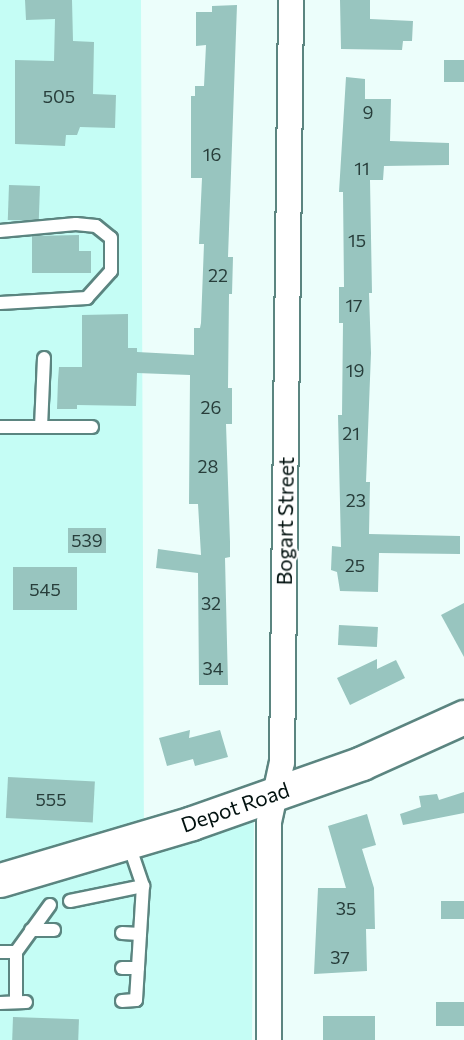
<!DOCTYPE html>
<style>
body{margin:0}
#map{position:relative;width:464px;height:1040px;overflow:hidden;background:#ecfefb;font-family:Commissioner,sans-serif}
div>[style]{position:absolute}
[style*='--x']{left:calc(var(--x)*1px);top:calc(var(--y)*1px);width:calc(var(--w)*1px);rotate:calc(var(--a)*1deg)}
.built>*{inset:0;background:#c5fdf5}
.building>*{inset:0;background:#98c5bf;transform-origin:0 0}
.roads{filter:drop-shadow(2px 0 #5b8580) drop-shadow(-2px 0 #5b8580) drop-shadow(0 2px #5b8580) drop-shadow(0 -2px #5b8580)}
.lane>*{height:12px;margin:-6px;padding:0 6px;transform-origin:6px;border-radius:6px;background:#fff}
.street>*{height:24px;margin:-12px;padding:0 12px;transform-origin:12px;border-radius:12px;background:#fff}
.secondary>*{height:33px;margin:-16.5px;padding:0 16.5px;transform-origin:16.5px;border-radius:16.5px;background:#fff}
span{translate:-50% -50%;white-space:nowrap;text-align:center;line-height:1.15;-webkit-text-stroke:4.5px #fff;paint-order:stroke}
.number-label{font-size:18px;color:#283e3b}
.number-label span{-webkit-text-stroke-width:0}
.street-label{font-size:21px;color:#02110f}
</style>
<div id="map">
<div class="built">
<div style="clip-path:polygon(0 0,141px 0,144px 852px,254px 815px,252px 1040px,0 1040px)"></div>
</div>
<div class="building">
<div style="clip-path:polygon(25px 0,72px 0,73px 41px,94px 42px,93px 94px,116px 95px,115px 128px,80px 127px,77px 135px,66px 135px,65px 146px,15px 144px,15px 60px,54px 61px,55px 19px,26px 20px)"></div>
<div style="clip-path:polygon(340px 0,370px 0,370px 19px,413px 21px,412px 41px,403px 41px,402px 50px,341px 49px)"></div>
<div style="clip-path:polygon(237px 5px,228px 257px,233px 257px,232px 294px,229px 294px,228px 388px,232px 388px,232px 424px,226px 424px,230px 542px,230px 557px,225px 558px,228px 685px,199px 685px,198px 573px,156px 568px,158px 549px,201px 555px,198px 504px,189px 504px,190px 375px,137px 373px,136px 406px,77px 405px,77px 409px,57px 409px,58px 380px,59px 367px,82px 367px,82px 315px,128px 314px,128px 348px,137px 348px,137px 352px,194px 355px,194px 328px,200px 328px,201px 323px,204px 244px,199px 244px,202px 178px,191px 178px,191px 96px,195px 96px,195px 86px,204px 86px,206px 45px,196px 46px,196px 12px,212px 12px,212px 6px)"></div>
<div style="left:444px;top:60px;width:20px;height:22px"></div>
<div style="clip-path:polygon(346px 77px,365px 79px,365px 99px,391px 99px,390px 141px,449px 143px,449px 165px,384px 166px,383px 180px,370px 180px,372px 293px,369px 293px,371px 353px,366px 482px,370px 482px,369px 534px,460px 536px,460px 554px,379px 553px,378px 592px,340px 591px,337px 572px,331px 570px,332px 546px,341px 547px,338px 415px,342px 415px,343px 323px,339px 323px,339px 287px,344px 287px,343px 192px,339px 192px)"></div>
<div style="left:9px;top:185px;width:31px;height:35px;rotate:2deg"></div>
<div style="clip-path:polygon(79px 235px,79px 251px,91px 251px,91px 273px,32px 273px,32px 236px)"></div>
<div style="left:68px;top:528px;width:38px;height:25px"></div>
<div style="left:13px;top:567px;width:64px;height:43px"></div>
<div style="clip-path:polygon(464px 603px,464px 657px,441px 615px)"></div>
<div style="left:339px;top:625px;width:39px;height:20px;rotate:3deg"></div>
<div style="clip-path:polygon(377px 659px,377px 669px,396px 660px,405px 678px,350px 705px,337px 678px)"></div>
<div style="clip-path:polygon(190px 730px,189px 738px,220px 730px,228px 757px,195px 766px,193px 759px,167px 766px,159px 738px)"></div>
<div style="left:8px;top:777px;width:87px;height:41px;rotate:3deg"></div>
<div style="clip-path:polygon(464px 792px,464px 813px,403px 825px,400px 814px,421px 807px,419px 796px,437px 794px,439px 800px)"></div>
<div style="clip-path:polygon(367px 814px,376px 845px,362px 849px,374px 888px,375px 929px,366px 929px,367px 971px,314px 974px,318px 888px,346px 888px,328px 826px)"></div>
<div style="left:464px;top:901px;width:18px;height:23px;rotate:90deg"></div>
<div style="left:436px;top:1002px;width:28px;height:24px"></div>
<div style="left:323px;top:1016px;width:52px;height:24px"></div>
<div style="left:13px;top:1017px;width:66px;height:23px;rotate:2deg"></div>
</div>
<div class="roads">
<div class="lane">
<div style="--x:0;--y:231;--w:76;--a:-5.3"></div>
<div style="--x:76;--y:224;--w:20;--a:6"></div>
<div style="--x:96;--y:226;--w:19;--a:39"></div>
<div style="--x:111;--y:238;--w:33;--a:90"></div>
<div style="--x:111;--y:271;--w:36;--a:132"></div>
<div style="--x:87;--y:298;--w:87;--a:176.7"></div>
<div style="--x:0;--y:427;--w:92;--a:0"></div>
<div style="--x:41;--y:427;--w:69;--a:-87.5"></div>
<div style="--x:70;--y:901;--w:75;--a:-11.6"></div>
<div style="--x:31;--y:930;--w:23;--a:0"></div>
<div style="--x:122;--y:933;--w:18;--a:3"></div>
<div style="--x:0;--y:952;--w:16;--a:0"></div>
<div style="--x:122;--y:968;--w:16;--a:0"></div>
<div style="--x:122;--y:1001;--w:14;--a:-4"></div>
<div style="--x:136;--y:1000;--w:114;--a:-86.5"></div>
<div style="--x:143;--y:886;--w:46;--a:-108.8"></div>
<div style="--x:16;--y:1002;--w:50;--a:-90"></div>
<div style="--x:16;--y:952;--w:58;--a:-54.1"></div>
<div style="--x:0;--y:1003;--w:26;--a:-2"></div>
</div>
<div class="street">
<div style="--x:269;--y:1040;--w:218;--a:-90"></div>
<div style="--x:269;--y:822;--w:61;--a:-77.8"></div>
<div style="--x:282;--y:762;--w:762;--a:-89.32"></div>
</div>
<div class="secondary">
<div style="--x:0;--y:880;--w:200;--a:-16.5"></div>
<div style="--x:192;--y:823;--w:180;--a:-19.4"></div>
<div style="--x:362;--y:763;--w:112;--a:-24.3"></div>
</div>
</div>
<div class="number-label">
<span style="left:59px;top:96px">505</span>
<span style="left:368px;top:112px">9</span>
<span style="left:212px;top:154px">16</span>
<span style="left:362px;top:168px">11</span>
<span style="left:357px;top:240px">15</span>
<span style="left:218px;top:275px">22</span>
<span style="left:354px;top:305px">17</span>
<span style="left:355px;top:370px">19</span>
<span style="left:211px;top:407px">26</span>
<span style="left:351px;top:433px">21</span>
<span style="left:208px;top:466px">28</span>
<span style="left:356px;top:500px">23</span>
<span style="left:87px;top:540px">539</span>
<span style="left:355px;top:565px">25</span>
<span style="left:45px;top:589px">545</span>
<span style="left:211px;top:603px">32</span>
<span style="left:213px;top:668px">34</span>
<span style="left:51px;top:799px">555</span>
<span style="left:346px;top:908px">35</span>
<span style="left:340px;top:957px">37</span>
</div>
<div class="street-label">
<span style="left:285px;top:521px;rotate:-89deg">Bogart Street</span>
<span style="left:235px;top:807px;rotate:-19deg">Depot Road</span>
</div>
</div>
